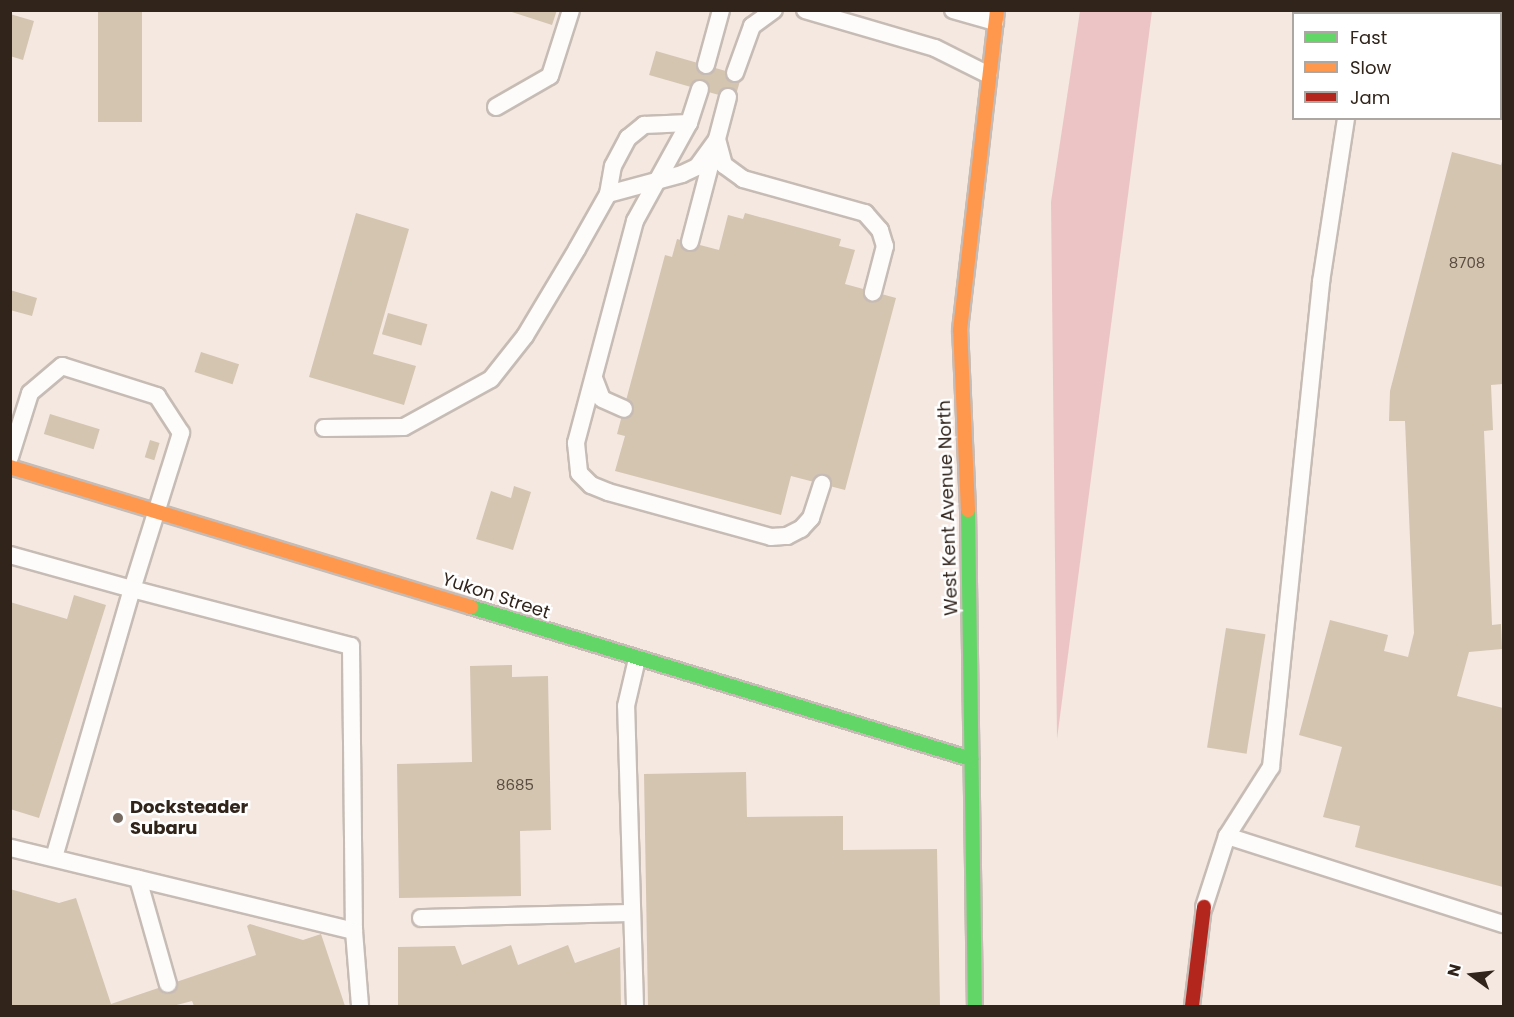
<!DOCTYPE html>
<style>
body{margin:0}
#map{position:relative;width:1514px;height:1017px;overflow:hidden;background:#f4e8e1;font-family:Poppins,sans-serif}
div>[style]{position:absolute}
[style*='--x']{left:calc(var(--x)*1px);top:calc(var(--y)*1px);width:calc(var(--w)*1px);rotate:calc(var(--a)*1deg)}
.green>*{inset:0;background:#ecc4c6}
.building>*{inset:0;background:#d4c5b1;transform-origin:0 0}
.roads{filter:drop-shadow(2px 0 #c7bcb5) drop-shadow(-2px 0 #c7bcb5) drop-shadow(0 2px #c7bcb5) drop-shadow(0 -2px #c7bcb5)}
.lane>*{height:16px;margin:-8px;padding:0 8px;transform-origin:8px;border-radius:8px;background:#fdfcfa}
.fast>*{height:14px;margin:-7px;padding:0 7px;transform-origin:7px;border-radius:7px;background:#63d668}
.slow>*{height:14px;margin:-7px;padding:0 7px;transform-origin:7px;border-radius:7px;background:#ff974d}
.jam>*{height:14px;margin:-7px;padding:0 7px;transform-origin:7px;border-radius:7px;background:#b3261e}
.dots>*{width:16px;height:16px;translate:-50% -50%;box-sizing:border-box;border:3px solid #fff;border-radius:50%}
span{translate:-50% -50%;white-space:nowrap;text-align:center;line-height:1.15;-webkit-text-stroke:5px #fff;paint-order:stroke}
.number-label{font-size:15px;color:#5a4c40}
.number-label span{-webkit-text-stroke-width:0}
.street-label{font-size:18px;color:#31241b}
.poi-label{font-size:18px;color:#31241b;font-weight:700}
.left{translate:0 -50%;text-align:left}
.frame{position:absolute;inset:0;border:12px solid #31241b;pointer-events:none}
.legend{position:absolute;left:1292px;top:12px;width:210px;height:108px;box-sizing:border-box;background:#fff;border:2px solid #ada7a4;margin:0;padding:8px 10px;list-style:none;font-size:18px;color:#31241b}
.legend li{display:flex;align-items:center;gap:12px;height:30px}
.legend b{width:30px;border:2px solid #ada7a4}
.north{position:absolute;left:1442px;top:945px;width:60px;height:60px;-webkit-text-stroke:4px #fff;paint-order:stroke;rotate:285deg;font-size:16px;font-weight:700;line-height:24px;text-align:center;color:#31241b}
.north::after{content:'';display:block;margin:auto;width:21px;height:27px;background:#31241b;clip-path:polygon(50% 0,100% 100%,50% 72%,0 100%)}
</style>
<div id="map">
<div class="green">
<div style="clip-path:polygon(1080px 11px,1152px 11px,1057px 739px,1051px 202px)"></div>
</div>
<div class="building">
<div style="left:98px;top:10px;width:44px;height:112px"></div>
<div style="clip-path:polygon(506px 10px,557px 10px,552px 25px)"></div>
<div style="clip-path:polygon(10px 14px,34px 21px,23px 60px,10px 56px)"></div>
<div style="left:656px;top:51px;width:89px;height:25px;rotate:16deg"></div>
<div style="clip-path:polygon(1452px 152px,1501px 165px,1503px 158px,1503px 384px,1491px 385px,1493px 430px,1484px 431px,1492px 625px,1501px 624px,1502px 649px,1469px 652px,1457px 696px,1503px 708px,1503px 887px,1355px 847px,1360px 826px,1323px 817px,1342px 747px,1299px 735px,1330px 620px,1388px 635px,1384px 651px,1408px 657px,1414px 633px,1405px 421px,1389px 421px,1390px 391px)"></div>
<div style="clip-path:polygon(356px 213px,409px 229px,373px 354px,416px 366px,404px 405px,309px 377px)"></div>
<div style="clip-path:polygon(745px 213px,841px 239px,839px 246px,855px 250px,845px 284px,896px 298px,845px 490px,791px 476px,781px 515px,615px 471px,625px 436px,617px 434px,665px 255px,672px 257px,677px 239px,719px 250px,728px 215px,743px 219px)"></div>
<div style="clip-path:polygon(10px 290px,37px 298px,32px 316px,10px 310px)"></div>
<div style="left:388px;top:313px;width:41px;height:22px;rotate:16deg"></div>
<div style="left:201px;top:352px;width:40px;height:21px;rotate:18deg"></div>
<div style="left:50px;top:414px;width:52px;height:21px;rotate:17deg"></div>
<div style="left:150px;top:440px;width:10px;height:18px;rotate:17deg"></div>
<div style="clip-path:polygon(514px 486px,531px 492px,513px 550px,476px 539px,491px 491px,511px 498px)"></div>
<div style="clip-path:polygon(74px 595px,106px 605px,39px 818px,10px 809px,10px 602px,67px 619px)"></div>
<div style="left:1226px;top:628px;width:40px;height:121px;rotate:9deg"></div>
<div style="clip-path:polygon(512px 665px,512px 677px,548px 676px,551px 830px,520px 831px,521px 896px,399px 898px,397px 764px,472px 762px,470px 666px)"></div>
<div style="clip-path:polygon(746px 772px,747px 817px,843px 816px,843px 850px,937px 849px,940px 1006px,648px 1006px,644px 774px)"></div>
<div style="clip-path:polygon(10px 889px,59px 903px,76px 898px,111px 1004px,256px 955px,247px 926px,250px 924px,303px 940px,321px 934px,345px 1006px,194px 1006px,192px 1001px,173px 1006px,10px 1006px)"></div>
<div style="clip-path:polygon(511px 945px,518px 965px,568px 945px,575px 963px,620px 947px,621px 1006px,398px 1006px,398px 947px,455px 946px,462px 965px)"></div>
</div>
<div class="roads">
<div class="lane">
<div style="--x:805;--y:10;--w:135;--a:16.3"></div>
<div style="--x:935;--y:48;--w:60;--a:26.6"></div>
<div style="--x:953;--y:10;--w:44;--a:15.9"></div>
<div style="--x:1366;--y:14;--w:4;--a:-76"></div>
<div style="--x:706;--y:65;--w:57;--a:-74.7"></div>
<div style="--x:735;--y:73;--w:50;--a:-70.1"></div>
<div style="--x:752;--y:26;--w:27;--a:-36"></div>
<div style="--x:700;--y:89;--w:36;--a:108"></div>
<div style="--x:689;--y:123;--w:112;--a:118.9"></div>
<div style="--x:635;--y:221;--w:230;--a:104.9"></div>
<div style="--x:576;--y:443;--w:30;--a:84"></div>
<div style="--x:579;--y:473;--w:17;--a:45"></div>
<div style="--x:591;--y:485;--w:18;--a:22"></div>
<div style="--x:608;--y:492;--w:169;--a:15.4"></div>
<div style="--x:771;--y:537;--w:16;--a:-4"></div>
<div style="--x:787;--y:536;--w:16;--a:-27"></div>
<div style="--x:801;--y:529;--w:15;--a:-48"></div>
<div style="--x:811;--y:518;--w:36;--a:-72"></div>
<div style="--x:728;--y:97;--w:43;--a:104.7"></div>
<div style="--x:717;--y:139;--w:27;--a:75"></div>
<div style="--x:724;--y:165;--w:24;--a:36"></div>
<div style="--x:743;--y:179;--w:127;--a:15.6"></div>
<div style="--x:865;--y:213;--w:23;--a:49"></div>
<div style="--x:880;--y:230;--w:17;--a:73"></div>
<div style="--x:885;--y:246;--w:48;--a:104.6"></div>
<div style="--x:496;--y:107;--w:62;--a:-29.9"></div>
<div style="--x:550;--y:76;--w:69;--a:-72.3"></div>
<div style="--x:608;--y:194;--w:77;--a:-15.1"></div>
<div style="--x:682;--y:174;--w:17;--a:-25"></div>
<div style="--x:697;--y:167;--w:34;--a:-54"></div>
<div style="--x:690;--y:242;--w:98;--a:-75.3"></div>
<div style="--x:594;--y:378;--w:22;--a:69"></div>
<div style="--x:602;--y:399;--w:24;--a:24"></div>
<div style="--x:324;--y:428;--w:80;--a:-0.7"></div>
<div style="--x:404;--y:427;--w:99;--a:-28.9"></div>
<div style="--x:491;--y:379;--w:55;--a:-51.7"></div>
<div style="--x:525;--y:336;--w:101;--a:-59.1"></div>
<div style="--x:577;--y:249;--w:63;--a:-60.6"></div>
<div style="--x:608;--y:194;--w:28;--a:-80"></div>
<div style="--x:613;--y:166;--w:32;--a:-62"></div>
<div style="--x:628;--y:138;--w:21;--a:-39"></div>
<div style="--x:644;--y:125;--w:45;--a:-2.5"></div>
<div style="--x:10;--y:457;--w:67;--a:-72.6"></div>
<div style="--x:30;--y:393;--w:42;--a:-40.2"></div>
<div style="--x:62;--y:366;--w:100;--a:17.5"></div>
<div style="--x:157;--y:396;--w:44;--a:57"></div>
<div style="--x:181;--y:433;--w:164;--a:107.4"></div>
<div style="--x:132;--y:589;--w:226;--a:14.6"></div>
<div style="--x:351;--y:646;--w:285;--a:89.4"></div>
<div style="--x:354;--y:931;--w:354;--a:-166.4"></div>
<div style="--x:10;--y:555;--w:127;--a:15.6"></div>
<div style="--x:132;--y:589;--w:280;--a:106.2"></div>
<div style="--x:1227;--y:836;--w:290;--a:17.7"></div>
<div style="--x:138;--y:879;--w:109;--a:74.1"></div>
<div style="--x:1204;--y:907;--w:75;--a:-72.1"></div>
<div style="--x:1227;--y:836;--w:82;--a:-57.5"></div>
<div style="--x:1271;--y:767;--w:488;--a:-84.1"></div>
<div style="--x:1321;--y:282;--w:166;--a:-81.3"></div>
<div style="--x:421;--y:918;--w:211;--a:-1.4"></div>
<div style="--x:354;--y:931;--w:75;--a:85.4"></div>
<div style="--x:635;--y:1006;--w:300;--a:-91.7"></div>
<div style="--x:626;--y:706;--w:48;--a:-76.8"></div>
</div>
<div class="fast">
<div style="--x:968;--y:510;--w:496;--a:89.2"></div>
<div style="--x:471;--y:607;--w:523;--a:16.91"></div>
</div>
<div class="slow">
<div style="--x:10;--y:467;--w:482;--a:16.9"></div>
<div style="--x:968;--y:510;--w:180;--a:-92.5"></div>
<div style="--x:960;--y:330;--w:322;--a:-83.4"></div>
</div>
<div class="jam">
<div style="--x:1192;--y:1006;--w:100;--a:-83.1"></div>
</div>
</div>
<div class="dots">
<div style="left:118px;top:818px;background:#756960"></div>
</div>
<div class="number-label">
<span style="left:1467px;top:263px">8708</span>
<span style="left:515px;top:785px">8685</span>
</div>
<div class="street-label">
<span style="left:948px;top:508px;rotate:-92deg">West Kent Avenue North</span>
<span style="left:496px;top:596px;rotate:18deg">Yukon Street</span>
</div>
<div class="poi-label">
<span class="left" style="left:130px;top:818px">Docksteader<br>Subaru</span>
</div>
<div class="frame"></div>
<ul class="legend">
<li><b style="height:8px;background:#63d668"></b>Fast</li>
<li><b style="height:8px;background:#ff974d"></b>Slow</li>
<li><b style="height:8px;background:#b3261e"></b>Jam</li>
</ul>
<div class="north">N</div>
</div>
